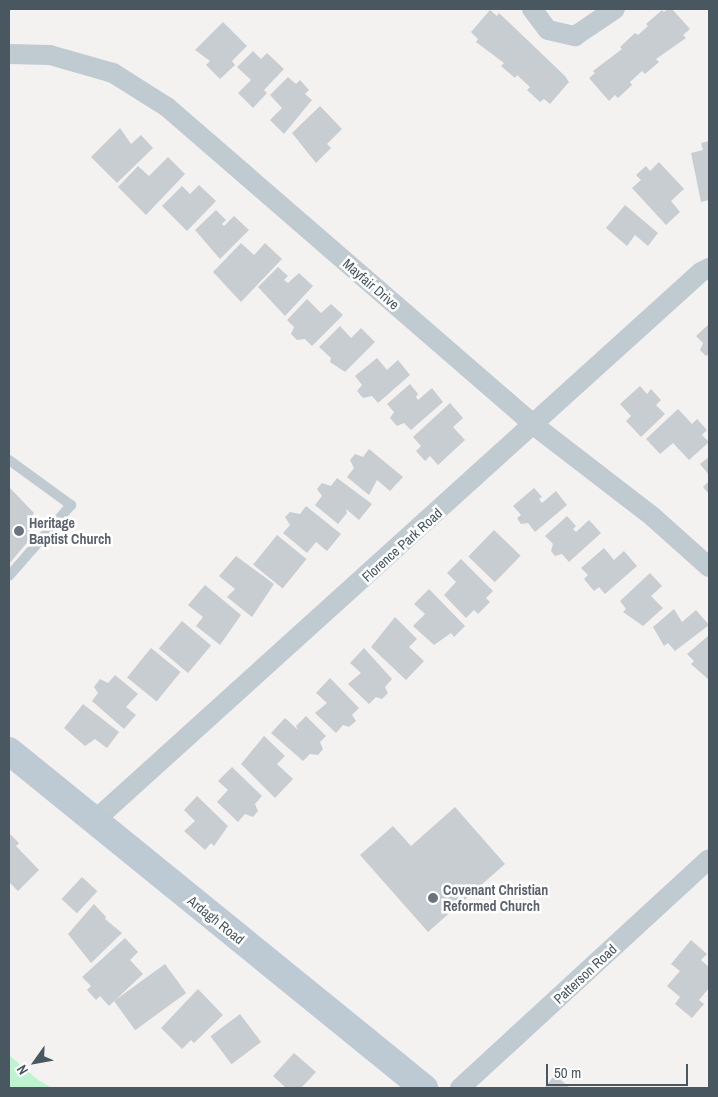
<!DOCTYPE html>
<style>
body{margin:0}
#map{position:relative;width:718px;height:1097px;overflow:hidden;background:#f4f1f1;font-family:"Archivo Narrow",sans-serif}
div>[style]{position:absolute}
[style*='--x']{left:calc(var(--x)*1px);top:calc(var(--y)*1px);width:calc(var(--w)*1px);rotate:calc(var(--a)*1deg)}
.green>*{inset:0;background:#bff2ce}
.building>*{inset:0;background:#c8cdd1;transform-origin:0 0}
.lane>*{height:10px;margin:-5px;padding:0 5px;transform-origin:5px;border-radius:5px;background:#bfcad1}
.street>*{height:20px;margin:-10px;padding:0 10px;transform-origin:10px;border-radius:10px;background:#bfcad1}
.secondary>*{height:28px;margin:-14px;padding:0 14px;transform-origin:14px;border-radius:14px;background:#bdcad3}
.dots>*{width:14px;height:14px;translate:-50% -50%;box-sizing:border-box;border:2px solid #fff;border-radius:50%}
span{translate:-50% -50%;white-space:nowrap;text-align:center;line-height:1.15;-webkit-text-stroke:5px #fff;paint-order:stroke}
.street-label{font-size:14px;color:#485760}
.worship-label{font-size:14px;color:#5b616d;font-weight:700}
.left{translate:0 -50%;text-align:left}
.frame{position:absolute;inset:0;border:10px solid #485760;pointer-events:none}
.north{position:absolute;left:10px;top:1037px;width:50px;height:50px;-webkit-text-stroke:4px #fff;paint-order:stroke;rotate:238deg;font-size:14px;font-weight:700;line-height:20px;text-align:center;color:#485760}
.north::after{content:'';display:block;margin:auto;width:18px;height:22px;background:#485760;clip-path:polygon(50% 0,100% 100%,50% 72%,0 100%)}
.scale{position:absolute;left:546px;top:1064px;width:142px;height:22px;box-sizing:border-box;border:2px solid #485760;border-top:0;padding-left:6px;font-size:15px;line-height:18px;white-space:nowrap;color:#485760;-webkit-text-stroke:4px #fff;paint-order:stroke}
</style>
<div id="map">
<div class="green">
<div style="clip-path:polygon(9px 1055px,38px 1080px,52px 1088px,9px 1088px)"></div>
</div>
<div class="building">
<div style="clip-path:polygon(668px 9px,672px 9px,690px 29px,683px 35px,686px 38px,656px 59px,659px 62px,645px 74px,642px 71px,630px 82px,632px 85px,618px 98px,615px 95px,609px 101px,589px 78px,595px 73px,593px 71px,622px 49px,620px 47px,635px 33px,638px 35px,648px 26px,646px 24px,662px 10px,664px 12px)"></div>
<div style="clip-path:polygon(490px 10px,497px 16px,499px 13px,565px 76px,569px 82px,550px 104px,544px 99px,540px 102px,527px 90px,530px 87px,517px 75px,515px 78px,501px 66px,504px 63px,476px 42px,478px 39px,471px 32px)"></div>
<div style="clip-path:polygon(223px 22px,247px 46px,232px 61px,235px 65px,220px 79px,206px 65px,210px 61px,195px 50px)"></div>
<div style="clip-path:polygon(253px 51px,261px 59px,267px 53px,284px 69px,264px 90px,267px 93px,253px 108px,238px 93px,251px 80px,237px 67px)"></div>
<div style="clip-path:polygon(288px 77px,296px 84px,300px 80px,309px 90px,305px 94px,312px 100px,284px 134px,270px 120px,282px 108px,270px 95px)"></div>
<div style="clip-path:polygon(320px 106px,342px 129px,327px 144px,331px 148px,316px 163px,292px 133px)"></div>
<div style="clip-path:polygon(120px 128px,131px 144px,141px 135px,153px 148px,117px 183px,91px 157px)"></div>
<div style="clip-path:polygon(709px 141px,709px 200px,701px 202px,691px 153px,703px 150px,701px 143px)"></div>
<div style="clip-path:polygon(168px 157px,185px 174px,146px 215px,118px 187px,138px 166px,149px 176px)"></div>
<div style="clip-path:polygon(659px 162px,684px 189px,671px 201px,680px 212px,666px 225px,632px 188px,641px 180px,636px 175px,646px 166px,650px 171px)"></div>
<div style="clip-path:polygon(199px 185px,216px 201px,187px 231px,162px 206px,182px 186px,190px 194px)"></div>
<div style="clip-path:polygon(625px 205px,658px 233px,648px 246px,635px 235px,627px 246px,606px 228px)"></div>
<div style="clip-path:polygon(216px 210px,226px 220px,222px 224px,224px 226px,234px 216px,249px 230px,220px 259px,195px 230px)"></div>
<div style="clip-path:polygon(241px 243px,254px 255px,265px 243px,282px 259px,241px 302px,213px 272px)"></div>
<div style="clip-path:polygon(278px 267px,288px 276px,284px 280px,288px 283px,299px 273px,313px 286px,285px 316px,258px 287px)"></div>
<div style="clip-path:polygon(307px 299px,321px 313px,331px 304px,343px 315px,312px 346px,305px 339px,297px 340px,291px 334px,294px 327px,287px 320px)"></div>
<div style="clip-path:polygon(709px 324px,709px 354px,706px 356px,700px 350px,703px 343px,696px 336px)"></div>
<div style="clip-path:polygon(340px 326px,351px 338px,361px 328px,375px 342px,345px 372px,330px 362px,331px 358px,319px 347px)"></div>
<div style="clip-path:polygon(377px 358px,387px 370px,398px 360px,410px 375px,378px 403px,372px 396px,363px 398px,357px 391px,362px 385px,355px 376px)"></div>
<div style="clip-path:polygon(410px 384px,418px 394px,416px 397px,418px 400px,432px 388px,443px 402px,411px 430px,404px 423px,397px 426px,390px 418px,394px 412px,387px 404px)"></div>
<div style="clip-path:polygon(640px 386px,647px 394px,651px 389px,661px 400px,656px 405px,665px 414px,641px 437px,626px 421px,631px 416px,620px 404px)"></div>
<div style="clip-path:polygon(450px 403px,463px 418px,453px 427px,465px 440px,438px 465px,430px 456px,425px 461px,416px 451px,421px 446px,413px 437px)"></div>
<div style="clip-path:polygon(678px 409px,692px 424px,697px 419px,707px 430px,702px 435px,709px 442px,689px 460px,673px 443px,660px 454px,646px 439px)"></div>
<div style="clip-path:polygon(369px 449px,403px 477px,390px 491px,377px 480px,369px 495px,347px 477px,354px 468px,350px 460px,355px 454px,363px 457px)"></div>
<div style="clip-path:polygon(709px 457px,709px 475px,700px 464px)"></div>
<div style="clip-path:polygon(337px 478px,372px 504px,359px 520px,346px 509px,347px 513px,338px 524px,315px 505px,322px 496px,317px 489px,322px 483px,331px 486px)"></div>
<div style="clip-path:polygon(709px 481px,709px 494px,703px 487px)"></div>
<div style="clip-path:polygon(9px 487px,34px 513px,27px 523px,31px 538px,9px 564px)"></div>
<div style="clip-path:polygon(534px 488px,542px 497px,539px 499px,542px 503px,556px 491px,567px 505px,535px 532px,528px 523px,521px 524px,517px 518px,521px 515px,513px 506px)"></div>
<div style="clip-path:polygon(306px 506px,341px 534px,327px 551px,316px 542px,307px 553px,283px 533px,290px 525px,285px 517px,290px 512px,300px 514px)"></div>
<div style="clip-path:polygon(567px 516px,576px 526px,573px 529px,576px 532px,589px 520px,601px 533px,569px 562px,562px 554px,555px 556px,551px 551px,553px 544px,545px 536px)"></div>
<div style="left:494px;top:530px;width:37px;height:37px;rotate:44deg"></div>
<div style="left:277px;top:535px;width:38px;height:38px;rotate:39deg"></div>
<div style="clip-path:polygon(604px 548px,614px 560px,624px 551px,637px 566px,605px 594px,599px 587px,594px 591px,584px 579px,588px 575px,581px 568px)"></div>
<div style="clip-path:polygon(236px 556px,274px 584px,252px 617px,227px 597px,235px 589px,219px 576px)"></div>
<div style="clip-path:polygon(461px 559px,493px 591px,486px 598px,490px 602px,478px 614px,474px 610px,466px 618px,444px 595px,456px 582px,447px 573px)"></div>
<div style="clip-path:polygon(650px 573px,662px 586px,651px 596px,663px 608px,643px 626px,623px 612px,626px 609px,620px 601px)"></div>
<div style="clip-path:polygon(205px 585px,241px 615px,220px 645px,196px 626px,203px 617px,188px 605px)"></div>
<div style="clip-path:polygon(429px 589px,465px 626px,454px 637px,451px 633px,434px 645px,413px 626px,425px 614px,414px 604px)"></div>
<div style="clip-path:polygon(674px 609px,682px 622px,696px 610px,709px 625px,675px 651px,668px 643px,664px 646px,653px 627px)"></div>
<div style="clip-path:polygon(395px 617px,417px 639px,409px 647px,424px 661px,406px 680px,371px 647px)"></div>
<div style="left:182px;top:621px;width:38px;height:36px;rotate:40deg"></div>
<div style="clip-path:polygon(708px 636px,709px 637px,709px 680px,691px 664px,694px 661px,687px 654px)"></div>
<div style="left:151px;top:648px;width:38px;height:38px;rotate:39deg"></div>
<div style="clip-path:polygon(364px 648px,392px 679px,385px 687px,388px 693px,382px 699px,376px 697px,369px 704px,348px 684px,361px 673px,350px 663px)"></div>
<div style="clip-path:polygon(115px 675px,138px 694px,126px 707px,136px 715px,124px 729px,92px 701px,98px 693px,94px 687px,100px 679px,108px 683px)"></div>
<div style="clip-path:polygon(330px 678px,359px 708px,352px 715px,356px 721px,349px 727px,343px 725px,336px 733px,315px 713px,327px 703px,316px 693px)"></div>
<div style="clip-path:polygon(83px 704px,119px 732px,107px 748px,95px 739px,85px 746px,64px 728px)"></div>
<div style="clip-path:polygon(306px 716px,326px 736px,320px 742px,323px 749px,318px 755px,310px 754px,303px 761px,271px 733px,285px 718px,298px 730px,296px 726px)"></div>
<div style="clip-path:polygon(264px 736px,285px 756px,277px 764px,293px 779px,275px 798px,241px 764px)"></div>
<div style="clip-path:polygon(232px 767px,262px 796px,255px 804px,258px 811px,253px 817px,245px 814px,238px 822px,217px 802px,228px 790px,218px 781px)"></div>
<div style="clip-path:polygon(197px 796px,228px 826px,214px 846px,211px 843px,205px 850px,184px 831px,195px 821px,184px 810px)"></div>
<div style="clip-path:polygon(455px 807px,505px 864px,428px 932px,360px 855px,393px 826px,411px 846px)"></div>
<div style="clip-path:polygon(9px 833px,19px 843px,16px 846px,39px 870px,18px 891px,9px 882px)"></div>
<div style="left:82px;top:877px;width:21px;height:30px;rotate:43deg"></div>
<div style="clip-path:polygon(94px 904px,106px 917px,105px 919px,122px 933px,91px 963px,68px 934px)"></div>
<div style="clip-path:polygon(125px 938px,138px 952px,130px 960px,143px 974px,109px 1006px,100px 996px,96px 1000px,87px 990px,91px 986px,82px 977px)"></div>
<div style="clip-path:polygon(691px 940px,707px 954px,701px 960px,709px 967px,709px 988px,699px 1000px,704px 1004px,692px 1018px,675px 1004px,680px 997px,667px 986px,680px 971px,671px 964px)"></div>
<div style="left:165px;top:964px;width:36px;height:63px;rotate:54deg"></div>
<div style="clip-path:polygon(198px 989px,223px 1015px,194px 1043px,191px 1040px,182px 1049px,161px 1028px)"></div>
<div style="left:240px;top:1014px;width:35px;height:37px;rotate:53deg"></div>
<div style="clip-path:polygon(294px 1053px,316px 1072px,301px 1088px,286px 1088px,273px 1076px)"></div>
<div style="clip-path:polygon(555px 1075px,570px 1088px,544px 1088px)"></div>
</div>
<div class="lane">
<div style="--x:9;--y:460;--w:77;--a:36"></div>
<div style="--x:71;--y:505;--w:94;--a:131.1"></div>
</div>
<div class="street">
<div style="--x:532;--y:9;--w:26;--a:53"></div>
<div style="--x:548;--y:30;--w:28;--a:13"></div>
<div style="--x:575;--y:36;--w:48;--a:-34"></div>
<div style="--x:9;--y:54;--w:41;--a:1.4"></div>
<div style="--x:50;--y:55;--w:66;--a:15.9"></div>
<div style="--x:113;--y:73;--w:64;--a:32.2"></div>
<div style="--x:167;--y:107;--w:487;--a:40.9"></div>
<div style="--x:535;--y:426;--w:149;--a:37.6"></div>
<div style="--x:653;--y:517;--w:75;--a:41.8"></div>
<div style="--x:94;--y:821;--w:818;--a:-42.13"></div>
<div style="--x:701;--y:272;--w:9;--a:-27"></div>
<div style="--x:460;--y:1088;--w:338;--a:-42.6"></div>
</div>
<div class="secondary">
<div style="--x:9;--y:751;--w:535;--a:39.08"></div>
</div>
<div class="dots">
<div style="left:19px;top:531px;background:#6b7280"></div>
<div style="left:433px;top:898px;background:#6b7280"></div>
</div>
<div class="street-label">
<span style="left:371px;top:284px;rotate:41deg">Mayfair Drive</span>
<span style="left:402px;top:545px;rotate:-42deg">Florence Park Road</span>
<span style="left:216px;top:920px;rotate:39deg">Ardagh Road</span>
<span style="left:585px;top:974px;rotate:-43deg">Patterson Road</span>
</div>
<div class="worship-label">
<span class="left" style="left:29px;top:531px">Heritage<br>Baptist Church</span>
<span class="left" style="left:443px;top:898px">Covenant Christian<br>Reformed Church</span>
</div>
<div class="frame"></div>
<div class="north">N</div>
<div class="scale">50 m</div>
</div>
